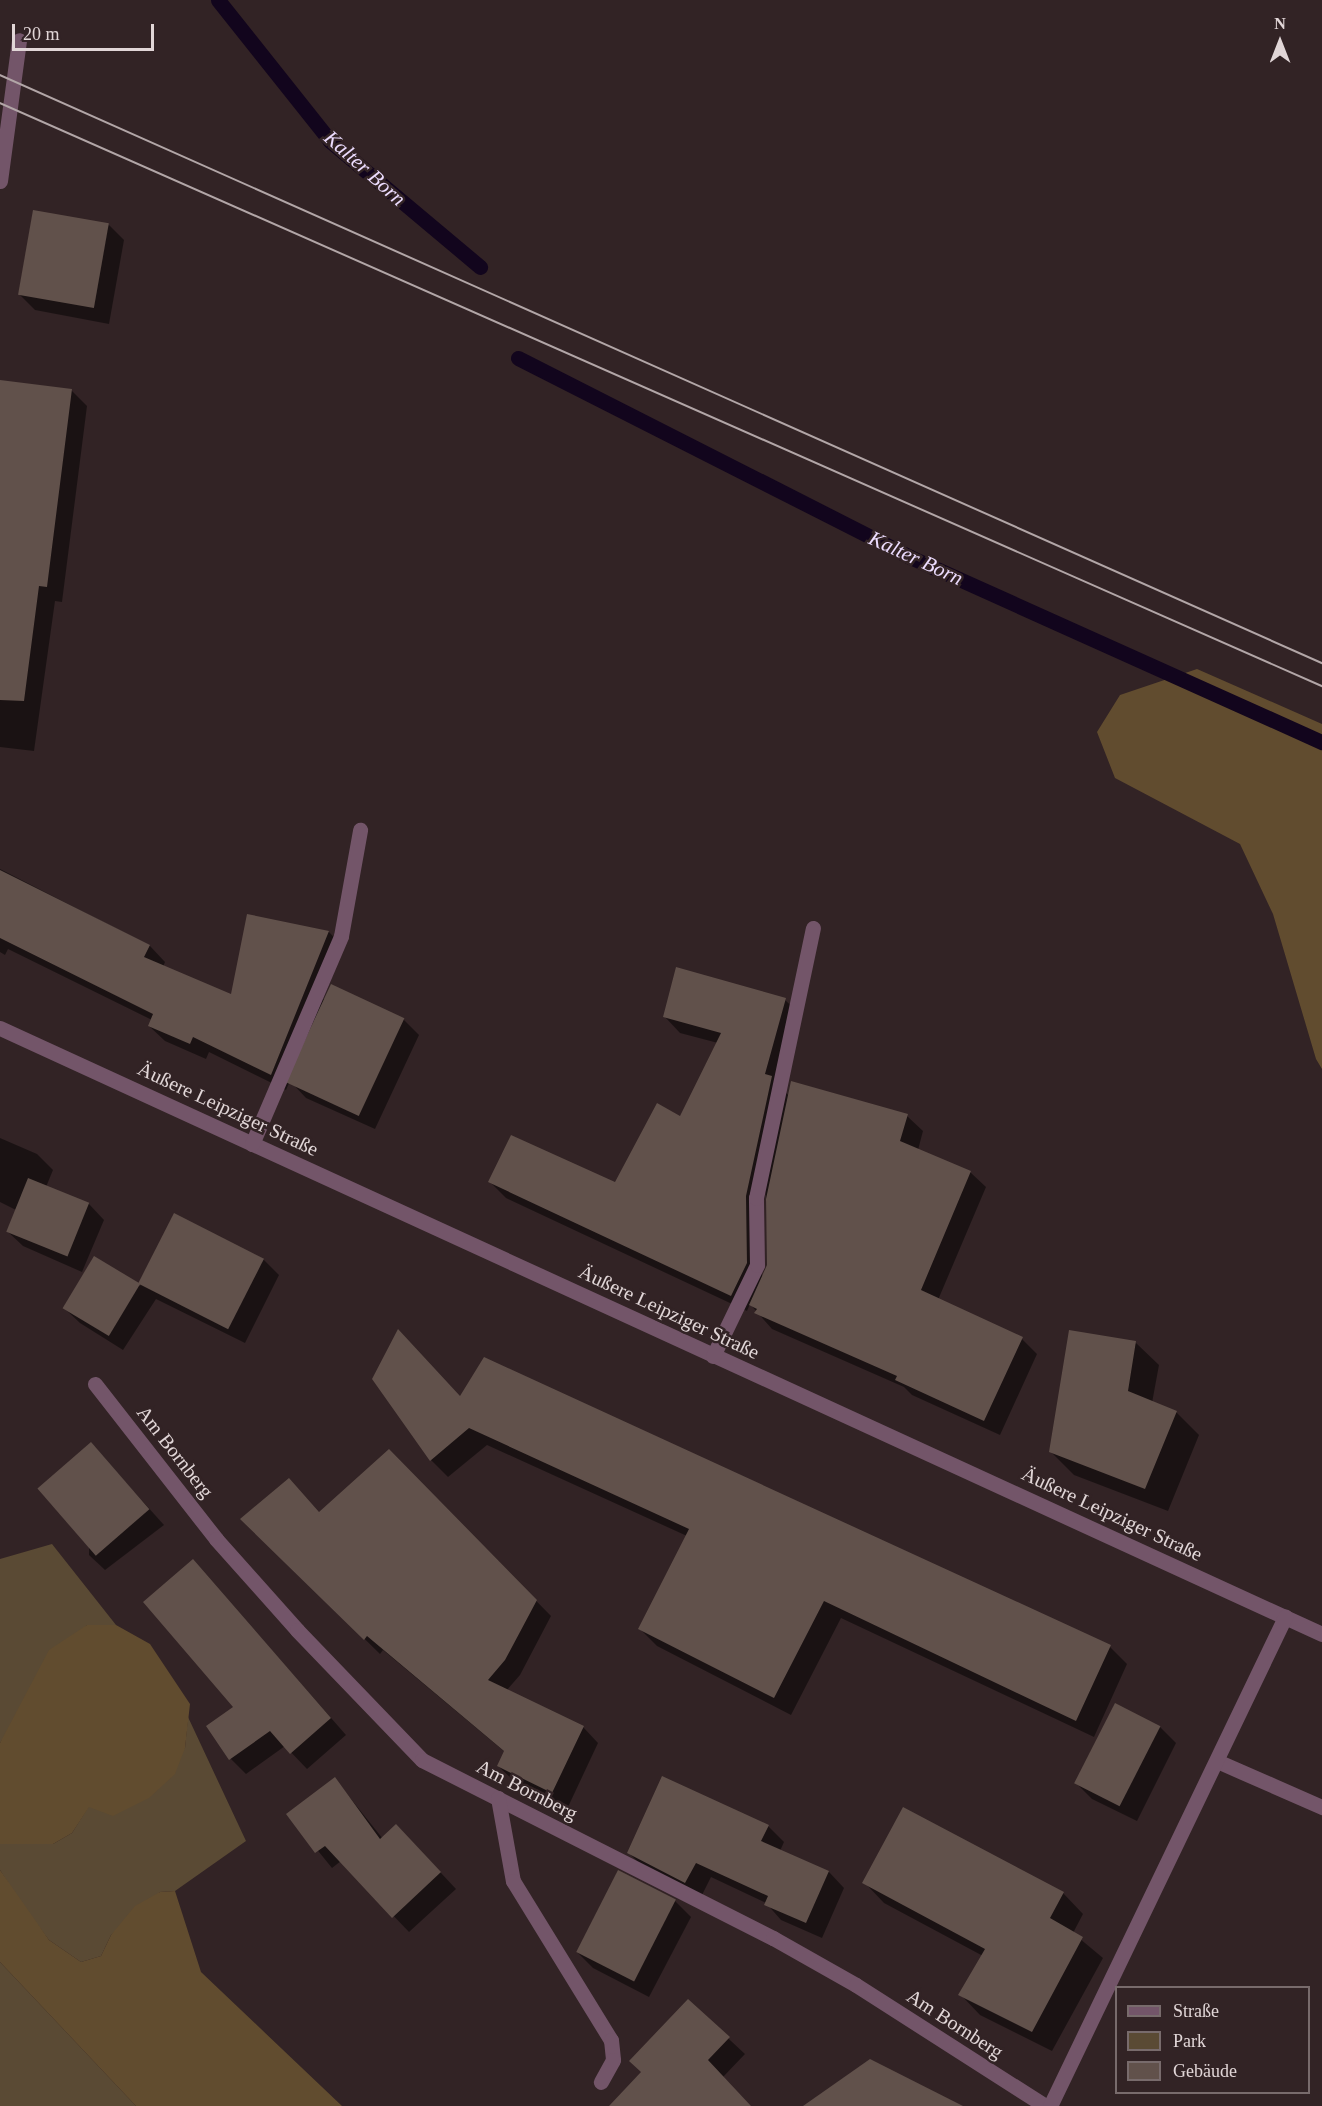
<!DOCTYPE html>
<meta charset="utf-8">
<style>
body{margin:0}
#map{position:relative;width:1322px;height:2106px;overflow:hidden;background:#322325;font-family:Georgia,serif}
div>[style]{position:absolute}
[style*='--x']{left:calc(var(--x)*1px);top:calc(var(--y)*1px);width:calc(var(--w)*1px);rotate:calc(var(--a)*1deg)}
.green>*{inset:0;background:#5a4a34}
.forest>*{inset:0;background:#614c2f}
.shadow>*{inset:0;background:#0007}
.stream>*{height:15px;margin:-7.5px;padding:0 7.5px;transform-origin:7.5px;border-radius:7.5px;background:#12051d}
.building>*{inset:0;background:#61514b;transform-origin:0 0}
.minor>*{height:15px;margin:-7.5px;padding:0 7.5px;transform-origin:7.5px;border-radius:7.5px;background:#735569}
.tram>*{height:1.5px;margin:-0.75px;padding:0 0.75px;transform-origin:0.75px;border-radius:0.75px;background:#b2a6a7}
span{translate:-50% -50%;white-space:nowrap;text-align:center;line-height:1.15;-webkit-text-stroke:5px #322325;paint-order:stroke}
.street-label{font-size:20px;color:#e1d6d7}
.water-label{font-size:21px;color:#ecdcfe;font-style:italic}
.legend{position:absolute;left:1115px;top:1986px;width:195px;height:108px;box-sizing:border-box;background:#322325;border:2px solid #786b6c;margin:0;padding:8px 10px;list-style:none;font-size:18px;color:#e1d6d7}
.legend li{display:flex;align-items:center;gap:12px;height:30px}
.legend b{width:30px;border:2px solid #786b6c}
.north{position:absolute;left:1250px;top:12px;width:60px;height:60px;-webkit-text-stroke:4px #322325;paint-order:stroke;rotate:0deg;font-size:16px;font-weight:700;line-height:24px;text-align:center;color:#e1d6d7}
.north::after{content:'';display:block;margin:auto;width:21px;height:27px;background:#e1d6d7;clip-path:polygon(50% 0,100% 100%,50% 72%,0 100%)}
.scale{position:absolute;left:12px;top:24px;width:142px;height:27px;box-sizing:border-box;border:3px solid #e1d6d7;border-top:0;padding-left:8px;font-size:18px;line-height:21px;white-space:nowrap;color:#e1d6d7;-webkit-text-stroke:4px #322325;paint-order:stroke}
</style>
<div id="map">
<div class="green">
<div style="clip-path:polygon(52px 1544px,116px 1625px,87px 1625px,0 1743px,0 1559px)"></div>
<div style="clip-path:polygon(188px 1717px,246px 1841px,175px 1891px,160px 1892px,111px 1935px,101px 1956px,81px 1962px,49px 1940px,20px 1902px,0 1870px,0 1844px,53px 1844px,72px 1833px,89px 1806px,185px 1748px)"></div>
<div style="clip-path:polygon(0 1962px,136px 2106px,0 2106px)"></div>
</div>
<div class="forest">
<div style="clip-path:polygon(1197px 669px,1322px 724px,1322px 1069px,1316px 1059px,1273px 914px,1240px 844px,1115px 778px,1097px 732px,1120px 695px)"></div>
<div style="clip-path:polygon(87px 1625px,116px 1625px,150px 1644px,190px 1704px,185px 1748px,175px 1774px,149px 1798px,113px 1816px,89px 1807px,72px 1833px,53px 1844px,0 1844px,0 1743px,49px 1650px)"></div>
<div style="clip-path:polygon(0 1870px,49px 1940px,81px 1962px,101px 1956px,111px 1935px,135px 1906px,160px 1892px,175px 1891px,201px 1972px,342px 2106px,136px 2106px,0 1962px)"></div>
</div>
<div class="shadow">
<div style="clip-path:polygon(109px 225px,124px 240px,109px 324px,35px 310px,19px 294px)"></div>
<div style="clip-path:polygon(0 382px,71px 390px,87px 406px,62px 602px,55px 601px,34px 751px,0 747px)"></div>
<div style="clip-path:polygon(0 869px,150px 946px,165px 962px,163px 967px,232px 996px,249px 916px,329px 932px,344px 948px,323px 999px,403px 1019px,419px 1035px,375px 1129px,306px 1098px,290px 1081px,286px 1090px,209px 1052px,206px 1059px,165px 1041px,149px 1026px,152px 1020px,8px 949px,5px 955px,0 952px)"></div>
<div style="clip-path:polygon(evenodd,785px 1000px,801px 1015px,781px 1087px,789px 1096px,907px 1116px,923px 1131px,918px 1150px,970px 1172px,986px 1187px,938px 1300px,1022px 1339px,1037px 1354px,1000px 1435px,912px 1395px,904px 1387px,772px 1329px,750px 1304px,747px 1311px,506px 1198px,490px 1182px,615px 1184px,681px 1118px,718px 1043px,680px 1033px,665px 1017px,785px 1000px,766px 1192px,768px 1266px,762px 1279px,761px 1213px,766px 1192px)"></div>
<div style="clip-path:polygon(0 1138px,37px 1154px,53px 1170px,46px 1187px,89px 1204px,104px 1220px,82px 1272px,23px 1246px,7px 1231px,16px 1210px,0 1202px)"></div>
<div style="clip-path:polygon(175px 1215px,263px 1259px,279px 1275px,245px 1343px,156px 1299px,123px 1350px,80px 1323px,64px 1308px,95px 1258px,140px 1286px)"></div>
<div style="clip-path:polygon(1136px 1343px,1159px 1365px,1152px 1403px,1176px 1412px,1199px 1435px,1168px 1511px,1074px 1475px,1051px 1452px)"></div>
<div style="clip-path:polygon(373px 1379px,460px 1397px,1110px 1647px,1127px 1664px,1094px 1737px,841px 1618px,791px 1715px,657px 1646px,640px 1629px,687px 1536px,487px 1445px,448px 1477px,431px 1460px)"></div>
<div style="clip-path:polygon(91px 1444px,164px 1525px,105px 1570px,89px 1555px)"></div>
<div style="clip-path:polygon(389px 1451px,551px 1616px,520px 1675px,507px 1690px,583px 1727px,598px 1743px,568px 1807px,514px 1781px,498px 1766px,505px 1752px,383px 1650px,380px 1654px,242px 1519px,319px 1513px)"></div>
<div style="clip-path:polygon(193px 1561px,346px 1735px,307px 1769px,285px 1746px,246px 1774px,231px 1759px,235px 1707px)"></div>
<div style="clip-path:polygon(1115px 1705px,1160px 1727px,1176px 1743px,1137px 1821px,1092px 1799px,1076px 1783px)"></div>
<div style="clip-path:polygon(335px 1779px,383px 1839px,412px 1842px,456px 1889px,409px 1932px,341px 1861px,332px 1868px,288px 1814px)"></div>
<div style="clip-path:polygon(768px 1826px,784px 1842px,780px 1851px,829px 1872px,844px 1888px,822px 1938px,781px 1920px,766px 1903px,711px 1877px,701px 1897px,644px 1868px,628px 1852px)"></div>
<div style="clip-path:polygon(864px 1882px,1063px 1893px,1083px 1914px,1073px 1933px,1103px 1958px,1052px 2051px,980px 2015px,960px 1994px,983px 1956px,884px 1903px)"></div>
<div style="clip-path:polygon(675px 1901px,691px 1917px,649px 1997px,593px 1968px,577px 1952px)"></div>
<div style="clip-path:polygon(688px 2001px,745px 2054px,723px 2077px,750px 2106px,611px 2106px,642px 2073px)"></div>
</div>
<div class="stream">
<div style="--x:218;--y:0;--w:180;--a:51.5"></div>
<div style="--x:330;--y:141;--w:196;--a:40"></div>
<div style="--x:518;--y:358;--w:440;--a:26.9"></div>
<div style="--x:910;--y:557;--w:452;--a:24.2"></div>
</div>
<div class="building">
<div style="left:33px;top:210px;width:77px;height:86px;rotate:10deg"></div>
<div style="clip-path:polygon(0 380px,72px 389px,47px 587px,39px 586px,24px 701px,0 700px)"></div>
<div style="clip-path:polygon(0 870px,150px 945px,144px 957px,231px 994px,247px 914px,329px 931px,271px 1075px,193px 1037px,190px 1044px,148px 1026px,153px 1014px,0 938px)"></div>
<div style="clip-path:polygon(676px 967px,786px 998px,765px 1074px,772px 1076px,746px 1196px,747px 1263px,731px 1296px,488px 1182px,511px 1135px,615px 1182px,657px 1103px,680px 1116px,721px 1033px,663px 1017px)"></div>
<div style="left:331px;top:984px;width:81px;height:108px;rotate:25deg"></div>
<div style="clip-path:polygon(791px 1081px,908px 1114px,900px 1141px,971px 1171px,921px 1290px,1023px 1337px,984px 1421px,895px 1380px,897px 1376px,754px 1313px,757px 1309px,749px 1305px,767px 1265px,766px 1199px)"></div>
<div style="left:28px;top:1178px;width:66px;height:58px;rotate:22deg"></div>
<div style="left:174px;top:1213px;width:101px;height:79px;rotate:27deg"></div>
<div style="left:94px;top:1256px;width:54px;height:61px;rotate:31deg"></div>
<div style="clip-path:polygon(398px 1329px,460px 1396px,484px 1357px,1111px 1645px,1076px 1721px,824px 1601px,774px 1698px,638px 1629px,689px 1529px,469px 1428px,430px 1461px,372px 1379px)"></div>
<div style="clip-path:polygon(1069px 1330px,1136px 1341px,1128px 1391px,1177px 1411px,1145px 1489px,1049px 1452px)"></div>
<div style="left:91px;top:1442px;width:89px;height:71px;rotate:49deg"></div>
<div style="clip-path:polygon(389px 1449px,537px 1600px,505px 1660px,488px 1680px,584px 1726px,552px 1793px,497px 1766px,504px 1751px,367px 1636px,364px 1640px,240px 1519px,289px 1478px,319px 1512px)"></div>
<div style="clip-path:polygon(193px 1559px,331px 1718px,290px 1754px,270px 1731px,229px 1760px,206px 1726px,233px 1707px,143px 1602px)"></div>
<div style="left:1115px;top:1703px;width:51px;height:90px;rotate:27deg"></div>
<div style="clip-path:polygon(662px 1776px,769px 1825px,761px 1841px,829px 1871px,806px 1923px,764px 1905px,768px 1896px,696px 1863px,685px 1883px,627px 1853px)"></div>
<div style="clip-path:polygon(335px 1777px,380px 1839px,396px 1824px,441px 1872px,392px 1918px,325px 1846px,315px 1853px,286px 1814px)"></div>
<div style="clip-path:polygon(903px 1807px,1064px 1892px,1050px 1918px,1083px 1937px,1032px 2032px,958px 1995px,985px 1949px,862px 1883px)"></div>
<div style="left:618px;top:1870px;width:65px;height:92px;rotate:27deg"></div>
<div style="clip-path:polygon(688px 1999px,730px 2037px,708px 2060px,751px 2106px,609px 2106px,641px 2072px,629px 2061px)"></div>
<div style="clip-path:polygon(870px 2059px,963px 2106px,803px 2106px)"></div>
</div>
<div class="minor">
<div style="--x:0;--y:181;--w:142;--a:-82.3"></div>
<div style="--x:0;--y:1028;--w:1454;--a:24.63"></div>
<div style="--x:252;--y:1144;--w:226;--a:-66.8"></div>
<div style="--x:341;--y:936;--w:108;--a:-79.8"></div>
<div style="--x:713;--y:1356;--w:101;--a:-64.2"></div>
<div style="--x:757;--y:1265;--w:67;--a:-90.9"></div>
<div style="--x:756;--y:1198;--w:276;--a:-78.1"></div>
<div style="--x:95;--y:1384;--w:197;--a:52"></div>
<div style="--x:216;--y:1539;--w:122;--a:48.3"></div>
<div style="--x:297;--y:1630;--w:180;--a:46.1"></div>
<div style="--x:422;--y:1760;--w:394;--a:26.9"></div>
<div style="--x:773;--y:1938;--w:95;--a:29.5"></div>
<div style="--x:856;--y:1985;--w:224;--a:32.6"></div>
<div style="--x:1217;--y:1761;--w:115;--a:23.7"></div>
<div style="--x:498;--y:1798;--w:84;--a:79.8"></div>
<div style="--x:513;--y:1881;--w:187;--a:58.4"></div>
<div style="--x:611;--y:2040;--w:20;--a:84"></div>
<div style="--x:613;--y:2060;--w:25;--a:119"></div>
<div style="--x:1050;--y:2106;--w:543;--a:-64.33"></div>
</div>
<div class="tram">
<div style="--x:0;--y:75;--w:1447;--a:23.98"></div>
<div style="--x:0;--y:103;--w:1445;--a:23.8"></div>
</div>
<div class="street-label">
<span style="left:228px;top:1109px;rotate:25deg">Äußere Leipziger Straße</span>
<span style="left:669px;top:1312px;rotate:25deg">Äußere Leipziger Straße</span>
<span style="left:175px;top:1452px;rotate:52deg">Am Bornberg</span>
<span style="left:1112px;top:1514px;rotate:25deg">Äußere Leipziger Straße</span>
<span style="left:527px;top:1790px;rotate:27deg">Am Bornberg</span>
<span style="left:955px;top:2024px;rotate:33deg">Am Bornberg</span>
</div>
<div class="water-label">
<span style="left:365px;top:168px;rotate:42deg">Kalter Born</span>
<span style="left:916px;top:558px;rotate:25deg">Kalter Born</span>
</div>
<ul class="legend">
<li><b style="height:8px;background:#735569"></b>Straße</li>
<li><b style="height:16px;background:#5a4a34"></b>Park</li>
<li><b style="height:16px;background:#61514b"></b>Gebäude</li>
</ul>
<div class="north">N</div>
<div class="scale">20 m</div>
</div>
